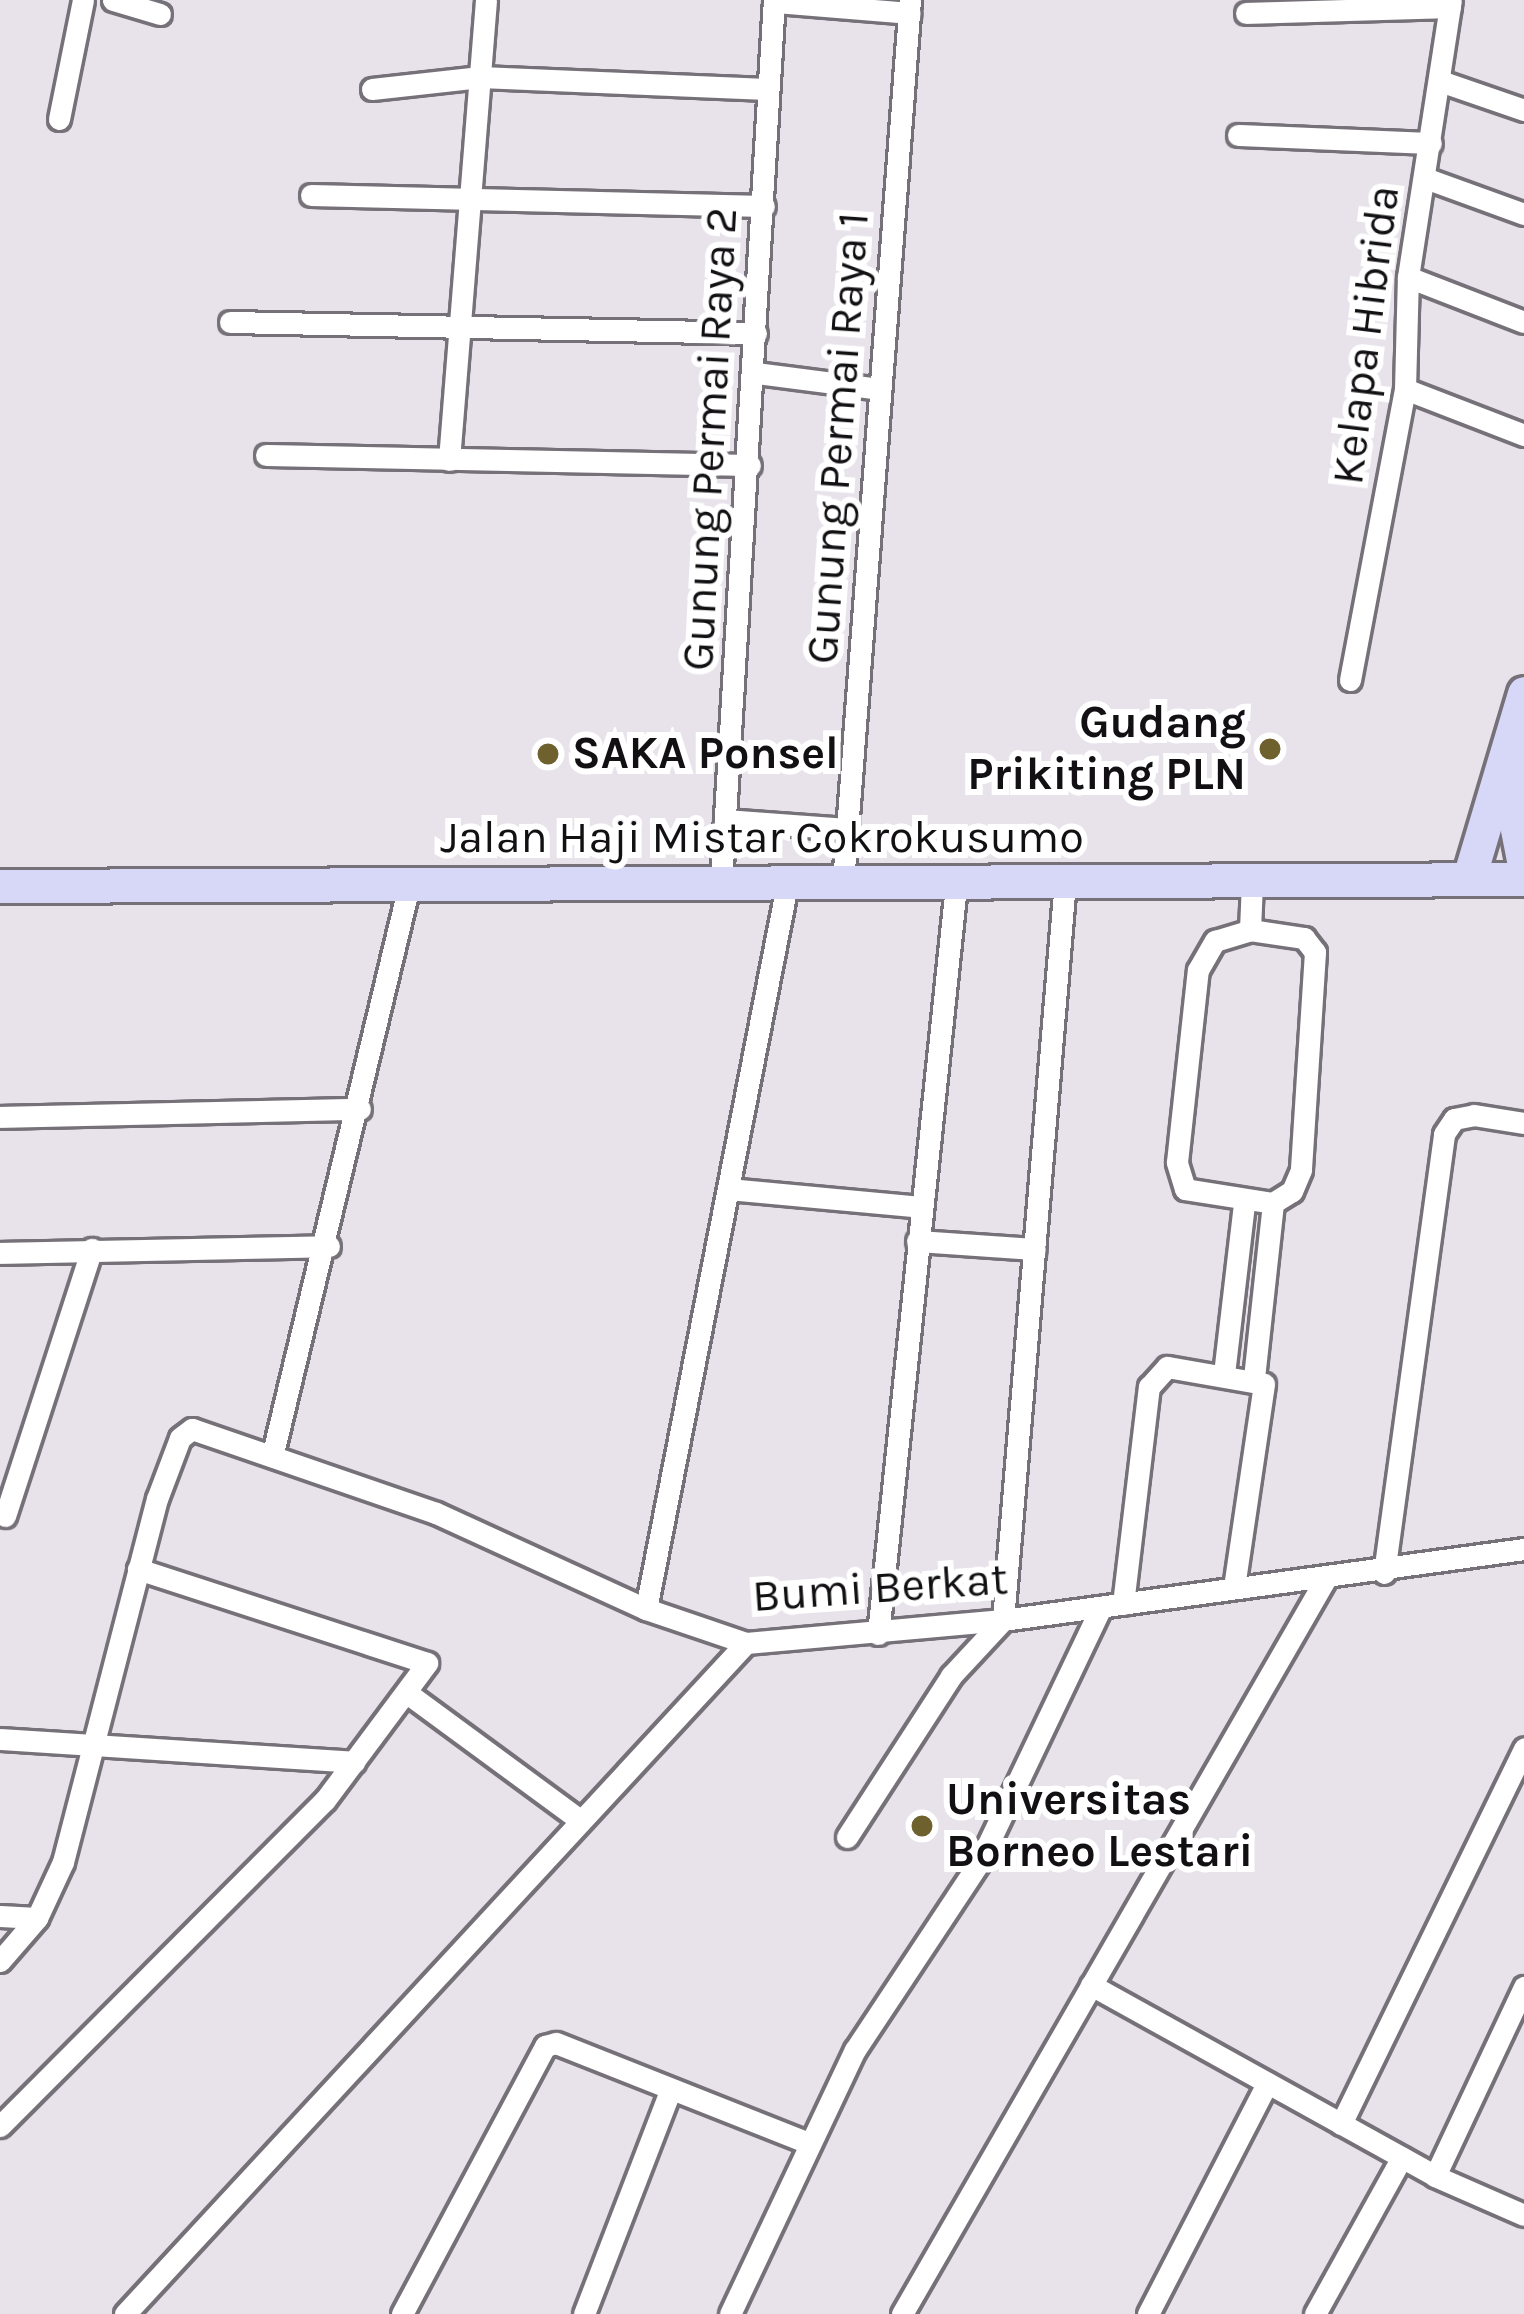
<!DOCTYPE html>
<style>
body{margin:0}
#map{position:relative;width:1524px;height:2314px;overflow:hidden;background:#e8e3eb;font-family:Karla,sans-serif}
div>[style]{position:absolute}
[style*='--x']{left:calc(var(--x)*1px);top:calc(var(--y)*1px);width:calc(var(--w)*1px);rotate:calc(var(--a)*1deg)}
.roads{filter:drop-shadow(3px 0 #767179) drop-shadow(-3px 0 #767179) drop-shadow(0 3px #767179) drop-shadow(0 -3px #767179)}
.minor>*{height:21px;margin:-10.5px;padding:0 10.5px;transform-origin:10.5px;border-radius:10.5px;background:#fff}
.primary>*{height:33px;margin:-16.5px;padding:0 16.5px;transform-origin:16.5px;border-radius:16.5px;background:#d7d8f8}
.dots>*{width:33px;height:33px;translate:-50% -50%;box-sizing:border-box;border:6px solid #fff;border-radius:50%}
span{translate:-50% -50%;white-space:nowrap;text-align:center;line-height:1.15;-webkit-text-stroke:12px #fff;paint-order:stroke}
.street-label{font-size:45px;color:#121013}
.poi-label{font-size:45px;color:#121013;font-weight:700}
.right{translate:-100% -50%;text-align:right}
.left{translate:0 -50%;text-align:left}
</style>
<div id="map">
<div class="roads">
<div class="minor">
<div style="--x:113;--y:0;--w:49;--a:16.6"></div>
<div style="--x:774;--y:2;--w:136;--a:4.6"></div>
<div style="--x:1246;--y:13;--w:204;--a:-1.7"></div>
<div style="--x:1440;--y:81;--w:89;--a:19"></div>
<div style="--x:372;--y:89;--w:109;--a:-6.3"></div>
<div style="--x:480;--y:77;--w:287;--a:2.4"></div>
<div style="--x:59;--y:119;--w:121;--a:-78.6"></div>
<div style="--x:1238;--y:135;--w:193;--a:2.4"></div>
<div style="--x:1425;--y:178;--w:105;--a:20"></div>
<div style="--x:311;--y:195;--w:453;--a:1.4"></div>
<div style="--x:1408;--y:277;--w:124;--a:21.2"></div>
<div style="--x:230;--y:322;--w:526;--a:1.2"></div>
<div style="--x:756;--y:373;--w:125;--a:7.4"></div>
<div style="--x:1405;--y:389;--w:128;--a:21.1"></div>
<div style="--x:266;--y:455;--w:484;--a:1.2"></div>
<div style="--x:449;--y:460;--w:461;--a:-85.4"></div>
<div style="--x:1350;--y:680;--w:296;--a:-79.3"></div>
<div style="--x:1405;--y:389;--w:112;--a:-88.5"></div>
<div style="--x:1408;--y:277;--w:280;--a:-81.2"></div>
<div style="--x:725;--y:820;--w:122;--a:4.2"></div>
<div style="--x:721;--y:883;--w:885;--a:-86.57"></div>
<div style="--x:843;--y:883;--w:886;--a:-85.66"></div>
<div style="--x:1250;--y:930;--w:55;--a:8.4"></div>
<div style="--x:1304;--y:938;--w:18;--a:52"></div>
<div style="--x:1315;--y:952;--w:218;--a:93.7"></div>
<div style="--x:1301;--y:1170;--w:23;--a:113"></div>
<div style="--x:1292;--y:1191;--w:22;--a:148"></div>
<div style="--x:1273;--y:1203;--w:89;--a:-171"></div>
<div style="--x:1185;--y:1189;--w:28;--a:-107"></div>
<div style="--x:1177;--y:1162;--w:193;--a:-83.8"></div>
<div style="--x:1198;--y:970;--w:34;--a:-60"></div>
<div style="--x:1215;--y:941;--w:37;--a:-17"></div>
<div style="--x:1250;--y:930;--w:48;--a:-87.6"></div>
<div style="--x:0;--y:1117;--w:360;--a:-1.3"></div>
<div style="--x:728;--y:1189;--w:194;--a:5.3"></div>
<div style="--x:917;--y:1241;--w:118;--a:3.9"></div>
<div style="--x:0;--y:1253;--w:329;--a:-1.2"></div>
<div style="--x:1224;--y:1374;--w:172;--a:-83.3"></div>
<div style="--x:1254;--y:1378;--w:176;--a:-83.8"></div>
<div style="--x:273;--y:1453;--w:584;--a:-76.53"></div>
<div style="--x:5;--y:1516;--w:281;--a:-72"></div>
<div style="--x:1384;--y:1573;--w:443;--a:-82.2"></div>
<div style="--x:1444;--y:1134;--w:18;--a:-56"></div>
<div style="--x:1454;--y:1119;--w:20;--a:-11"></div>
<div style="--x:1474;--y:1115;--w:51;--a:9.1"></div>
<div style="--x:1123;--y:1604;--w:219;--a:-83.2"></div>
<div style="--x:1149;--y:1387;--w:27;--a:-48"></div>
<div style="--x:1167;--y:1367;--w:98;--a:9.9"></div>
<div style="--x:1264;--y:1384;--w:205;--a:98.4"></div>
<div style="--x:646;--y:1609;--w:738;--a:-78.98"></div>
<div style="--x:878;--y:1634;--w:753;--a:-84.05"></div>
<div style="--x:407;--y:1693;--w:215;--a:36.3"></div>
<div style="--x:0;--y:1739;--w:355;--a:3.7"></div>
<div style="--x:847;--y:1837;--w:192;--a:-57.1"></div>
<div style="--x:951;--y:1676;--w:76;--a:-47.1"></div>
<div style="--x:1003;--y:1620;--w:741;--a:-85.2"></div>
<div style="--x:0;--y:1916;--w:37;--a:3"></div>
<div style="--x:0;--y:1961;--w:57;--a:-49.3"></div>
<div style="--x:37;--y:1918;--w:62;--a:-65.1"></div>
<div style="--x:63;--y:1862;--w:375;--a:-75.5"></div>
<div style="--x:157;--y:1499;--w:65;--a:-69.3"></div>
<div style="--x:180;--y:1438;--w:15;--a:-37"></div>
<div style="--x:192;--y:1429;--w:258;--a:19"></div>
<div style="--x:436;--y:1513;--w:231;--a:24.6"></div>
<div style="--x:646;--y:1609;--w:106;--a:18.8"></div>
<div style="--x:746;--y:1643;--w:258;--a:-5.1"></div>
<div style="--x:1003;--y:1620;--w:526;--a:-7.76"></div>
<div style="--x:1091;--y:1985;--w:393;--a:29"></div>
<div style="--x:1435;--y:2176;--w:97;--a:23.7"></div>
<div style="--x:1341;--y:2124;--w:418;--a:-64"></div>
<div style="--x:0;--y:2126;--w:460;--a:-45.1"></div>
<div style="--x:325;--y:1800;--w:171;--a:-53.3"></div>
<div style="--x:427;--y:1663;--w:304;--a:-162"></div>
<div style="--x:1435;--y:2176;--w:209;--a:-64.8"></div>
<div style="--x:125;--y:2314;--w:914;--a:-47.22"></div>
<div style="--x:402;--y:2314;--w:304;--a:-61.9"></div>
<div style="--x:545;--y:2046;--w:11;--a:-15"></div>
<div style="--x:556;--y:2043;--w:272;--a:21.6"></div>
<div style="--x:584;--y:2314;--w:241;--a:-68.9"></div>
<div style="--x:730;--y:2314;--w:292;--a:-64.7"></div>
<div style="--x:855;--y:2050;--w:224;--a:-56.5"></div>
<div style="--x:979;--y:1863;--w:284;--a:-64.5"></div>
<div style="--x:902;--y:2314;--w:847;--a:-60.05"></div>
<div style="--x:1148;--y:2314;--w:260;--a:-62.7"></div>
<div style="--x:1315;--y:2314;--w:179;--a:-61"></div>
</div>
<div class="primary">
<div style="--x:1524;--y:767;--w:62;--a:96.4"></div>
<div style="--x:1517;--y:829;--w:37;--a:79"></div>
<div style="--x:1469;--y:878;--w:193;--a:-73.4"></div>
<div style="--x:0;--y:886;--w:1524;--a:-0.26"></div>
</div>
</div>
<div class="dots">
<div style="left:1270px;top:749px;background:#6e612e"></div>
<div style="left:548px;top:754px;background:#6e612e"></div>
<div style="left:922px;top:1826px;background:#6e612e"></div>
</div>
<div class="street-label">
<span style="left:1366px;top:335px;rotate:-83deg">Kelapa Hibrida</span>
<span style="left:838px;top:438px;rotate:-86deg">Gunung Permai Raya 1</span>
<span style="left:710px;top:439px;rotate:-87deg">Gunung Permai Raya 2</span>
<span style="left:762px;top:838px">Jalan Haji Mistar Cokrokusumo</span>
<span style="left:880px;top:1588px;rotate:-4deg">Bumi Berkat</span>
</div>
<div class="poi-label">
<span class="right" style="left:1246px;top:749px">Gudang<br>Prikiting PLN</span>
<span class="left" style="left:572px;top:754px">SAKA Ponsel</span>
<span class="left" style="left:946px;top:1826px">Universitas<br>Borneo Lestari</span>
</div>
</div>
